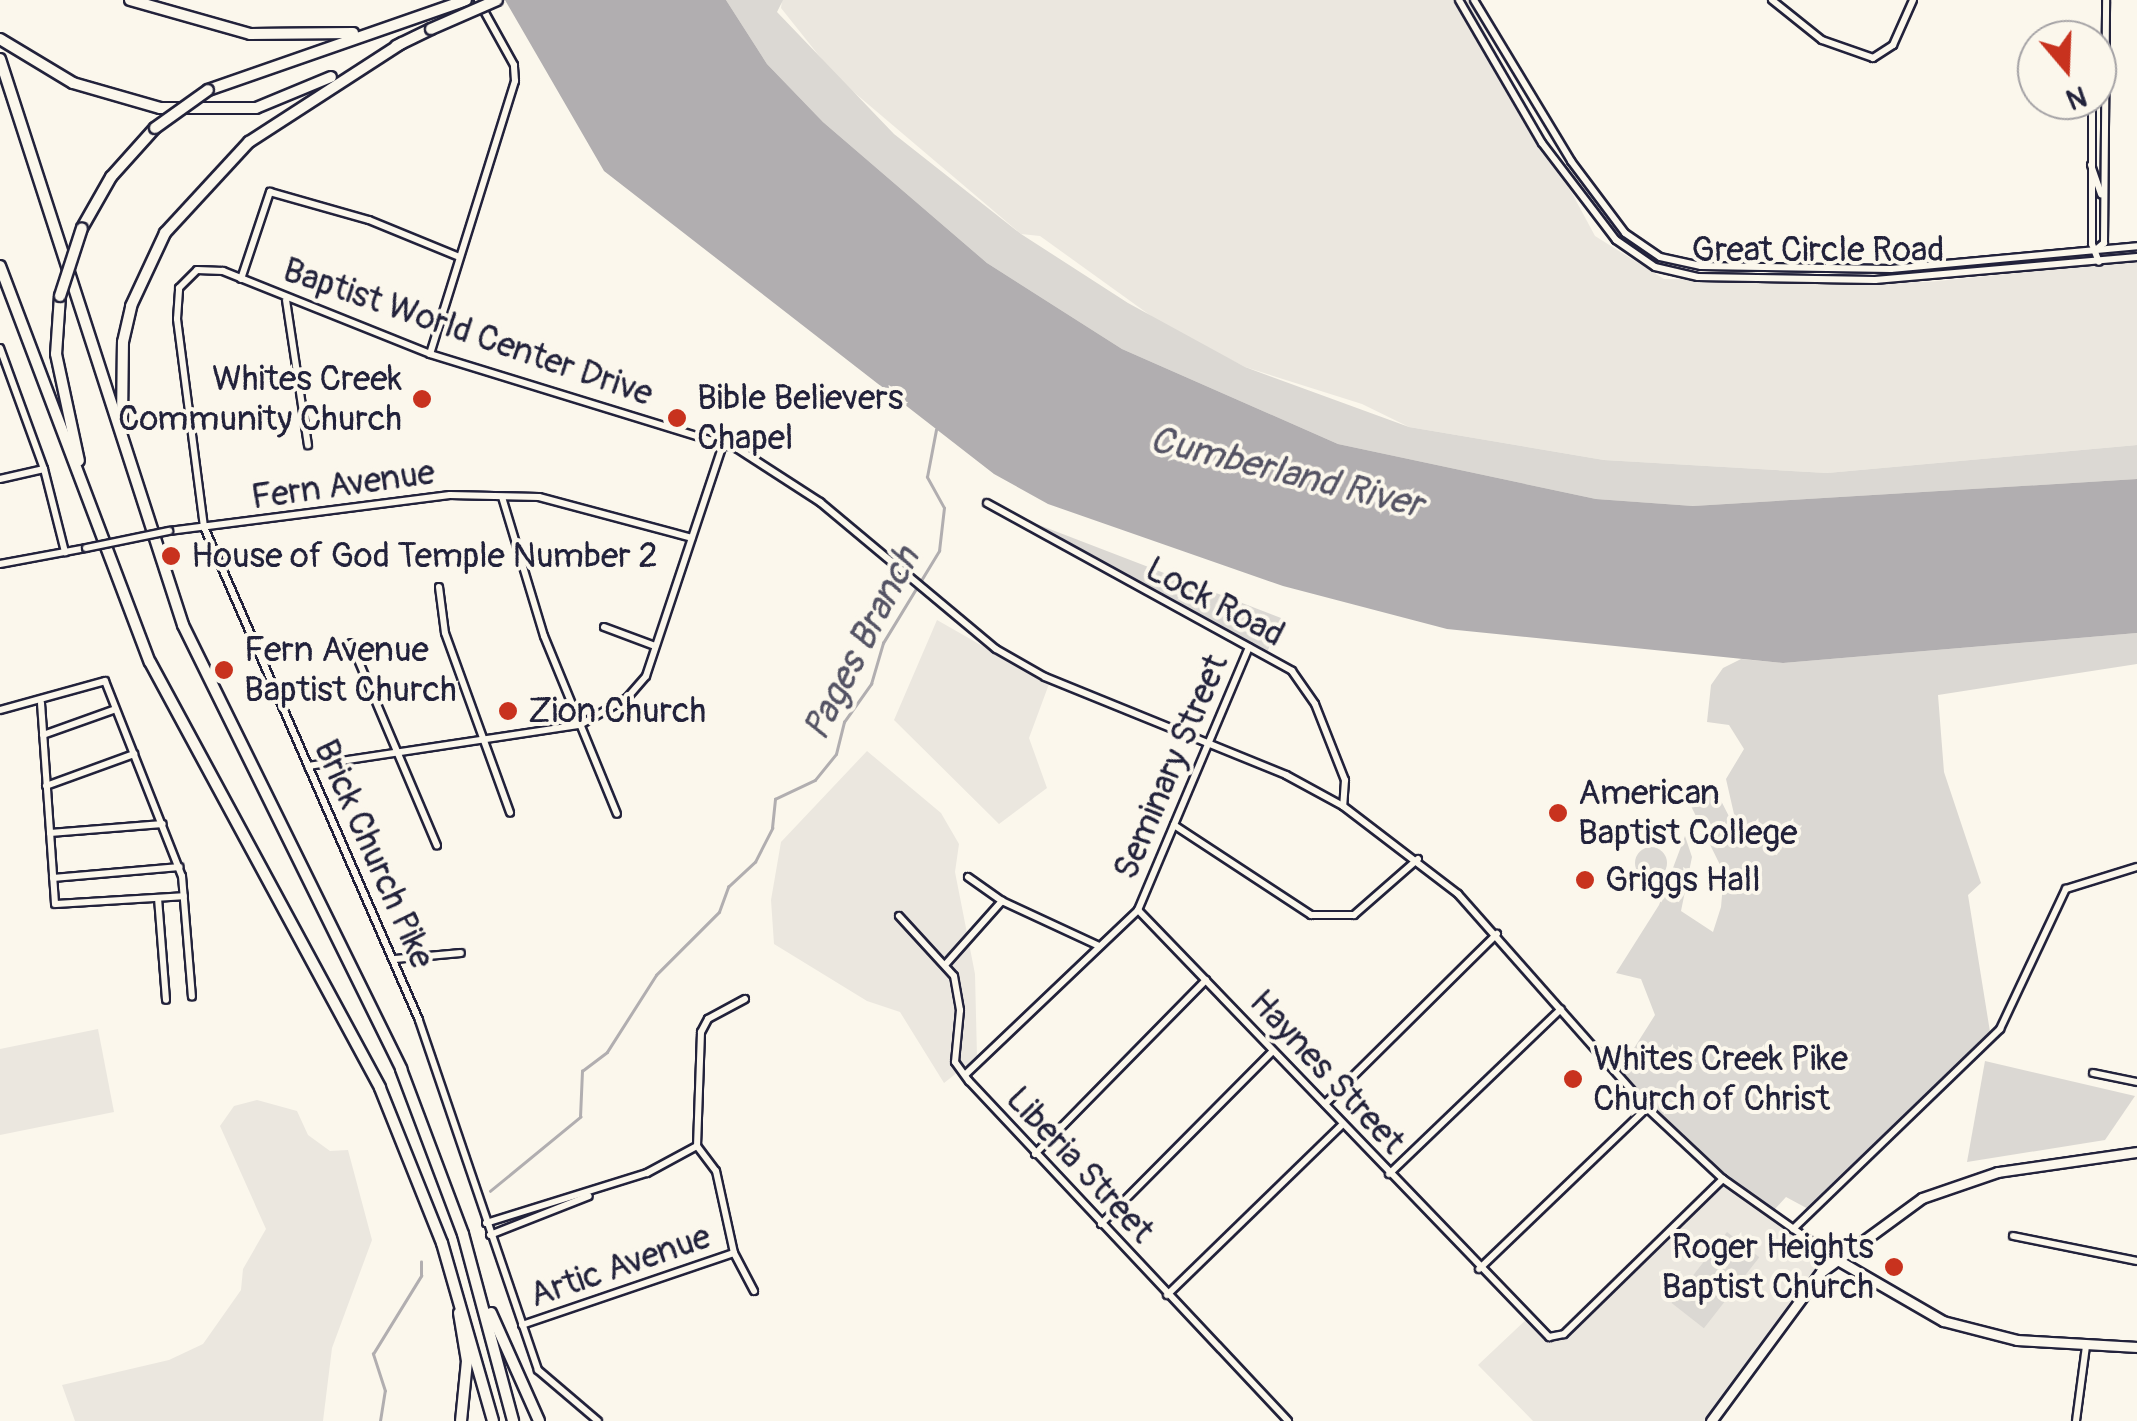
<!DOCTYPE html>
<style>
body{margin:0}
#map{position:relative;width:2137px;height:1421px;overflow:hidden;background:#fbf7ec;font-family:Pangolin,sans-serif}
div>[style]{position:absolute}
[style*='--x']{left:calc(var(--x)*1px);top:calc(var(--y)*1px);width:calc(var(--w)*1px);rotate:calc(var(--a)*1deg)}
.built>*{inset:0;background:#ebe7df}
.green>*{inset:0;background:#dbd8d3;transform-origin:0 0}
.round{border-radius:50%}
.water>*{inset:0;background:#b1aeb0}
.stream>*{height:2.5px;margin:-1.25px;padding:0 1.25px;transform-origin:1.25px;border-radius:1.25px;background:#b1aeb0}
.roads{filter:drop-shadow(2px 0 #22223b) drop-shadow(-2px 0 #22223b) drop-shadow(0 2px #22223b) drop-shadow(0 -2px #22223b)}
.minor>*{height:6px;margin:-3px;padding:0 3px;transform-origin:3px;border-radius:3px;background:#fbf7ec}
.major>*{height:9px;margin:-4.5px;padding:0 4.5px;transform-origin:4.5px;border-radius:4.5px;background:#fbf7ec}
.highway>*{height:10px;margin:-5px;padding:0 5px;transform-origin:5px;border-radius:5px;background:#fbf7ec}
.bridges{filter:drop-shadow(2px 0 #22223b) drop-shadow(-2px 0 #22223b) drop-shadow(0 2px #22223b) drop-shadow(0 -2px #22223b)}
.minor-bridge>*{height:6px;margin:-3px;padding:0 3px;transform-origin:3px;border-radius:3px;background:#fbf7ec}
.highway-bridge>*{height:10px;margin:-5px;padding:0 5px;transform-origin:5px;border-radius:5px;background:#fbf7ec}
.dots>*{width:28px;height:28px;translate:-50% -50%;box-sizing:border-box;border:5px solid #fbf7ec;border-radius:50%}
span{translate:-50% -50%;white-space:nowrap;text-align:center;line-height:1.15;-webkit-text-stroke:8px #fbf7ec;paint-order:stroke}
.street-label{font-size:35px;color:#22223b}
.poi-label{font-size:35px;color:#22223b}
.right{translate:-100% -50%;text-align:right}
.left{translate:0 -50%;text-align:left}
.water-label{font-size:38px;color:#545364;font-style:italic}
.north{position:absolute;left:2017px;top:20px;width:100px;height:100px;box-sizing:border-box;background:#fbf7ec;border:2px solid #a4a2a5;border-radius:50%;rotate:161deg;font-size:28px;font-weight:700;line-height:40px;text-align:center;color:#22223b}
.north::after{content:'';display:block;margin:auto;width:35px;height:45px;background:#c8321e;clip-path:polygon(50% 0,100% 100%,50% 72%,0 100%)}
</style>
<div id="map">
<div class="built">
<div style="clip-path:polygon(782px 0,1468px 0,1595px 236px,1664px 279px,1928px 282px,2137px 261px,2137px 445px,1827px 473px,1604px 460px,1409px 427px,1362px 404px,1245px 367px,1165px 326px,1040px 236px,1021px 234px,836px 77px,781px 8px)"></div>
<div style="clip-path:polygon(937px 620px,1049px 684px,1029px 738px,1047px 788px,999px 824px,894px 720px)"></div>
<div style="clip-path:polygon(867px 751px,941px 813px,959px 844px,955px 872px,975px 974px,977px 1057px,944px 1083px,900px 1012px,867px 1001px,774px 944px,771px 900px,781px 842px)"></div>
<div style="clip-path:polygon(98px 1029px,114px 1112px,0 1135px,0 1049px)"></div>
<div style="clip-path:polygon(257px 1100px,297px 1111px,308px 1135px,330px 1151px,348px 1150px,372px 1240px,332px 1348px,323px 1421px,75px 1421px,62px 1385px,169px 1360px,203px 1344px,241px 1290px,243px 1269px,266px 1229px,220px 1126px,234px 1106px)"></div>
<div style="clip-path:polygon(1723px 1179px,1836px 1259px,1711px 1421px,1533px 1421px,1478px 1365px,1529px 1317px,1558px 1338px)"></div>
</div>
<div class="green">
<div style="clip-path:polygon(726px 0,783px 0,777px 12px,894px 134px,1021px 234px,1128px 303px,1245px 367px,1409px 427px,1604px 460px,1827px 473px,2137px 445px,2137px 479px,1693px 506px,1596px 499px,1338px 444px,1122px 349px,987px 263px,823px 122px,767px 64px)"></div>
<div style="clip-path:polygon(1034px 523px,1281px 618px,1266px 655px,1132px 587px)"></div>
<div style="clip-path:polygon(2137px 633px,2137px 664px,1938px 695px,1944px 772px,1981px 883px,1968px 895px,1991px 1038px,1812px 1211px,1786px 1197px,1774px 1210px,1723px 1179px,1611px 1069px,1617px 1049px,1631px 1053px,1655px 1015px,1641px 979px,1616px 973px,1659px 905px,1685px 836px,1692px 857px,1681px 911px,1713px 932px,1721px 907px,1724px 873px,1689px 802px,1694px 781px,1714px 787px,1739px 836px,1726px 779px,1744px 749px,1729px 725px,1707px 722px,1711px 685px,1723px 668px,1741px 659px,1783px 663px)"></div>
<div class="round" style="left:1635px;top:847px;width:32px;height:32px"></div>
<div style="clip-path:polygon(1985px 1061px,2135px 1096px,2105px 1140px,1967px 1162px)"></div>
<div style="left:1727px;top:1232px;width:41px;height:90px;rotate:38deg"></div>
</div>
<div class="water">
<div style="clip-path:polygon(505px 0,726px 0,767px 64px,823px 122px,987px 263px,1122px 349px,1338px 444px,1596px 499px,1693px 506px,2137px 479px,2137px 633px,1783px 663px,1447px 629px,1283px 586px,1048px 504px,994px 474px,604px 171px)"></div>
</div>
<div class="stream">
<div style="--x:490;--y:1191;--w:117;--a:-39.4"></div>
<div style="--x:580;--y:1117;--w:46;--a:-87.5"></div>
<div style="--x:582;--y:1071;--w:31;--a:-37"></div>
<div style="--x:607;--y:1052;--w:91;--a:-57.5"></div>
<div style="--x:656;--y:975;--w:89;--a:-45"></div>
<div style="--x:719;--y:912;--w:27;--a:-70"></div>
<div style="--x:728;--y:887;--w:37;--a:-43"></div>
<div style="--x:755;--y:862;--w:38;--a:-63"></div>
<div style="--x:772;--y:828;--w:29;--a:-84"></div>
<div style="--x:775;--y:799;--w:44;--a:-25.4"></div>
<div style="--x:815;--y:780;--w:33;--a:-51"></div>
<div style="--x:836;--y:754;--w:33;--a:-76"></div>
<div style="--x:844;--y:722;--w:47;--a:-54.6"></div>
<div style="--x:871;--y:684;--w:43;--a:-73.7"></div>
<div style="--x:883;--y:643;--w:108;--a:-58.7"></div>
<div style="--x:939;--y:551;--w:43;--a:-83.4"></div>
<div style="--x:944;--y:508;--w:35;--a:-119"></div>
<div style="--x:927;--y:477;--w:48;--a:-79.2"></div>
<div style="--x:380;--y:1421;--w:30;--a:-81"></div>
<div style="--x:385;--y:1391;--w:39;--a:-108"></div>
<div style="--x:373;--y:1354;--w:92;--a:-58.4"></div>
<div style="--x:421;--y:1276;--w:14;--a:-90"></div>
</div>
<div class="roads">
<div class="minor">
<div style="--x:1459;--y:0;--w:165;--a:59.9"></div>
<div style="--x:1542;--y:143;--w:122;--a:52.7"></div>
<div style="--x:1616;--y:240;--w:47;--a:34.7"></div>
<div style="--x:1655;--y:267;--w:44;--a:13.1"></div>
<div style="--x:1698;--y:277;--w:177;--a:1"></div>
<div style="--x:1875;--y:280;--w:263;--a:-5"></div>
<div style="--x:1474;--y:0;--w:188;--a:58.9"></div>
<div style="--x:1571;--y:161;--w:90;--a:53.1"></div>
<div style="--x:1625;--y:233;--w:42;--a:34.4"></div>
<div style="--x:1660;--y:257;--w:42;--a:12.4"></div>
<div style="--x:1701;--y:266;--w:190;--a:0.9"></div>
<div style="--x:1891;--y:269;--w:247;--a:-5.3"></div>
<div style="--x:1772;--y:0;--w:64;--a:38.7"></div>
<div style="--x:1822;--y:40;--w:54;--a:19.4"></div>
<div style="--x:1873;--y:58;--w:24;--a:-33"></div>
<div style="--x:1893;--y:45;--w:49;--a:-66"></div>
<div style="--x:2097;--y:77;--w:15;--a:-62"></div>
<div style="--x:2092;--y:100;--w:144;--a:90"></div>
<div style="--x:2092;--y:244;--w:19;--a:69"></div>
<div style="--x:2091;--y:165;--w:31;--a:71"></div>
<div style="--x:2098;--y:248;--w:8;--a:-40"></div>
<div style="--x:2104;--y:243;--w:243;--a:-89.5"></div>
<div style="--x:241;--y:279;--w:92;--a:-71.6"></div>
<div style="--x:270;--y:192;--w:103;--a:15.8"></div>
<div style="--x:369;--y:220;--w:97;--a:22.3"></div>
<div style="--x:286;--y:300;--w:147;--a:81.4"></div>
<div style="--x:0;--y:348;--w:129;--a:70"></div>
<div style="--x:44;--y:469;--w:86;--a:75.8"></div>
<div style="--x:430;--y:354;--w:286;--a:-72.7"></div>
<div style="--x:515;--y:81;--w:16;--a:-94"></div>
<div style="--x:514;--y:65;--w:74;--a:-119"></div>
<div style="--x:0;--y:479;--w:45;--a:-12.8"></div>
<div style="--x:502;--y:497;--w:145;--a:73.2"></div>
<div style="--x:544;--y:636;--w:192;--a:67.7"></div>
<div style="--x:987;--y:503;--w:348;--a:28.8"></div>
<div style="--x:1292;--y:671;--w:40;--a:55.1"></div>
<div style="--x:1315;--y:704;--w:82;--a:68.5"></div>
<div style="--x:1345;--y:780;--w:26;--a:94"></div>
<div style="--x:169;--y:531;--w:283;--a:-7.3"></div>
<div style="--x:450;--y:495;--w:89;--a:1.3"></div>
<div style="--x:539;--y:497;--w:158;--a:15"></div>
<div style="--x:0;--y:564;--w:87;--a:-10.5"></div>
<div style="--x:439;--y:587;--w:46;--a:82.6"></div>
<div style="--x:445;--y:633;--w:191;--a:70.1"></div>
<div style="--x:604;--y:627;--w:54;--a:20.4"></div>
<div style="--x:351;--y:643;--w:220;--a:67"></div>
<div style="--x:41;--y:703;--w:201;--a:86"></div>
<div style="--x:55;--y:904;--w:129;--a:-3.5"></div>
<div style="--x:0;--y:710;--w:109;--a:-15.4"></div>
<div style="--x:105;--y:681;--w:210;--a:68.5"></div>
<div style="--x:182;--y:876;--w:121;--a:85.3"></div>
<div style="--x:43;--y:735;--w:77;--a:-19.6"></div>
<div style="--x:308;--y:766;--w:275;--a:-8.6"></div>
<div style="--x:580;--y:725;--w:54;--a:-29.9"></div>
<div style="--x:627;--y:698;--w:29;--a:-49"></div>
<div style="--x:646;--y:676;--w:244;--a:-71.6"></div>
<div style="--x:46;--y:786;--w:94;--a:-20"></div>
<div style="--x:1174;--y:825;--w:164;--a:33.3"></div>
<div style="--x:1311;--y:915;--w:43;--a:0"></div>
<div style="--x:1354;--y:915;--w:85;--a:-41.2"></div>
<div style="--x:50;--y:833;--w:113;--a:-4.6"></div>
<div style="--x:968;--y:877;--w:42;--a:35.2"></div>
<div style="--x:1002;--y:901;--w:107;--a:24.9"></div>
<div style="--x:53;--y:878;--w:127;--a:-5"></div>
<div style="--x:158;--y:898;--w:102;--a:85.5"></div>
<div style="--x:1138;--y:910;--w:593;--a:46.09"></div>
<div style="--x:1549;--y:1337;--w:15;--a:-11"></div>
<div style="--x:1564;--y:1334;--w:222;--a:-44.3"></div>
<div style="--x:899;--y:916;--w:81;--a:47.5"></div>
<div style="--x:954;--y:976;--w:35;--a:80"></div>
<div style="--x:960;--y:1010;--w:52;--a:95.5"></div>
<div style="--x:955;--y:1062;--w:24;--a:54"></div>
<div style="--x:969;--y:1081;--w:466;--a:46.8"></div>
<div style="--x:395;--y:959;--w:66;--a:-5.2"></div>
<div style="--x:945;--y:965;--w:86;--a:-48.3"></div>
<div style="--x:745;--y:999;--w:42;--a:151.6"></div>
<div style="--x:708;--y:1019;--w:15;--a:118"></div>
<div style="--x:701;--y:1032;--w:114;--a:92"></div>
<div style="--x:697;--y:1146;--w:31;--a:53"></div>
<div style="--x:716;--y:1171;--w:84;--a:77.6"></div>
<div style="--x:734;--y:1253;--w:43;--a:62.2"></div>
<div style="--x:2093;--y:1073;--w:45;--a:11.6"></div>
<div style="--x:966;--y:1074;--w:238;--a:-43.6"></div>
<div style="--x:1138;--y:910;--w:285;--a:-67.1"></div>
<div style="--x:1325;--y:1104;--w:242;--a:-44.7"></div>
<div style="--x:1035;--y:1154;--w:244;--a:-45.5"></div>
<div style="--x:1389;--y:1174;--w:238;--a:-43.8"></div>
<div style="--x:486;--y:1223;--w:169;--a:-17.3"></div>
<div style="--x:647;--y:1173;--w:57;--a:-28.4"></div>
<div style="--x:1101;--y:1224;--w:244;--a:-45.2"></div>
<div style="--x:1793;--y:1229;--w:288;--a:-44"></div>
<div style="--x:2000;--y:1029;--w:155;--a:-64.8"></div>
<div style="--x:2066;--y:889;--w:74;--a:-17.2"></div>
<div style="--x:490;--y:1235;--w:106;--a:-21.5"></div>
<div style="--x:2013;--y:1236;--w:126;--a:11.4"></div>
<div style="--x:1479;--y:1269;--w:233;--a:-43.8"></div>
<div style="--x:1167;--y:1295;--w:245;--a:-44.2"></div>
<div style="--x:522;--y:1325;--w:224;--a:-18.8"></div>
<div style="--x:598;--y:1421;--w:79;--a:-139.6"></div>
<div style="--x:538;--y:1370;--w:370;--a:-108.8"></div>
<div style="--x:419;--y:1020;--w:538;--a:-113.56"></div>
<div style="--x:204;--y:527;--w:210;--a:-97.4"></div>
<div style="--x:177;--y:319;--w:31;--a:-86"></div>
<div style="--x:179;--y:288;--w:25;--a:-45"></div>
<div style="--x:197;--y:270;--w:26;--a:2"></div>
<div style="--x:223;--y:271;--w:223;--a:21.8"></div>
<div style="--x:430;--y:354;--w:322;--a:17.1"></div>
<div style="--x:738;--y:449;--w:98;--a:32.9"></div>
<div style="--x:820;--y:502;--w:229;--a:39.9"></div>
<div style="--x:996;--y:649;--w:56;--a:29.7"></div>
<div style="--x:1045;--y:677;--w:260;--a:22.1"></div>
<div style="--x:1286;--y:775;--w:65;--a:28.5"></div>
<div style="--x:1343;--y:806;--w:145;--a:37.4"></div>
<div style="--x:1458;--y:894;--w:286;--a:48.5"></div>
<div style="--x:1647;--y:1108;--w:104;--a:43.1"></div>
<div style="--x:1723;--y:1179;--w:138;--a:35.3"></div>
<div style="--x:2076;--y:1421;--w:76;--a:-82.4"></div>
</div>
<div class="major">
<div style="--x:1836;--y:1259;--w:124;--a:30.1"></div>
<div style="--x:1943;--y:1321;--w:76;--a:14.4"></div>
<div style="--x:2017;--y:1340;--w:120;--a:3.3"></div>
<div style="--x:1711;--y:1421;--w:185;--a:-53.6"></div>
<div style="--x:1821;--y:1272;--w:125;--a:-36.2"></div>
<div style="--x:1922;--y:1198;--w:80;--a:-18.9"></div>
<div style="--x:1998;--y:1172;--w:140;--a:-8.2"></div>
</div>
<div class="highway">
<div style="--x:130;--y:0;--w:125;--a:15.8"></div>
<div style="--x:250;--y:34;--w:103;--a:-0.6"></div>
<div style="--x:0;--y:39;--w:85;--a:31.1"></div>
<div style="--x:73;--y:83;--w:91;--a:16"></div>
<div style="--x:160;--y:108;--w:96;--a:0"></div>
<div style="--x:256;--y:108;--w:81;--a:-22.5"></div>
<div style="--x:396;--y:46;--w:39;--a:-26"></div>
<div style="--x:0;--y:59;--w:595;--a:72.08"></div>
<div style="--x:183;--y:625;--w:495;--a:63.8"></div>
<div style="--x:401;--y:1069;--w:176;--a:69.4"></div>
<div style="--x:463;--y:1234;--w:194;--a:75"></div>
<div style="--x:208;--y:90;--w:273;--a:-19.2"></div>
<div style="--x:82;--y:228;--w:59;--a:-60.4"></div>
<div style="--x:111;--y:177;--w:66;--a:-48.1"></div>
<div style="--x:0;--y:266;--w:423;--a:69.3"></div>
<div style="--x:150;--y:662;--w:484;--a:61.6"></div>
<div style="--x:380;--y:1088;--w:167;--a:68.2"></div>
<div style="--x:442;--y:1243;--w:185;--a:74"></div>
<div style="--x:60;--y:296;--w:58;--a:93.9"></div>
<div style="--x:56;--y:354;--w:109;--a:77.9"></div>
<div style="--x:122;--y:421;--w:79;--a:-89.3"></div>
<div style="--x:123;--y:342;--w:37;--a:-77"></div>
<div style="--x:131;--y:306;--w:81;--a:-65"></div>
<div style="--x:165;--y:233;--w:124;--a:-47.3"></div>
<div style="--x:249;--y:142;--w:182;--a:-32.9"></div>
<div style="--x:459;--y:1313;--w:49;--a:80.5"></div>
<div style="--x:467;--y:1361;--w:60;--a:95.7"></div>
<div style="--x:491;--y:1313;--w:118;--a:66"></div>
</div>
</div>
<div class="bridges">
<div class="minor-bridge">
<div style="--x:86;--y:548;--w:85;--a:-11.6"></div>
</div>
<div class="highway-bridge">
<div style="--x:431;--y:29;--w:72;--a:-23.7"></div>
<div style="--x:155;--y:128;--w:65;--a:-35.6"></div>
<div style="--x:60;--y:296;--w:71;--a:-72.1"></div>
</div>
</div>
<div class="dots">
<div style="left:422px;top:399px;background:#c8321e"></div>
<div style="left:677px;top:418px;background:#c8321e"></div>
<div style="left:171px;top:556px;background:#c8321e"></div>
<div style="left:224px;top:670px;background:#c8321e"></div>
<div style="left:508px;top:711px;background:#c8321e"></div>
<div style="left:1558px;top:813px;background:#c8321e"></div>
<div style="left:1585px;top:880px;background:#c8321e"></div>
<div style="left:1573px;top:1079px;background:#c8321e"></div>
<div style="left:1894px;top:1267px;background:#c8321e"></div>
</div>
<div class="street-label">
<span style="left:1818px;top:250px">Great Circle Road</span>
<span style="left:468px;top:332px;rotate:19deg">Baptist World Center Drive</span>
<span style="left:343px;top:485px;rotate:-8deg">Fern Avenue</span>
<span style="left:1215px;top:602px;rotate:28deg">Lock Road</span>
<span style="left:1171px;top:767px;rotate:-67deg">Seminary Street</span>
<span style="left:374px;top:854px;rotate:66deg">Brick Church Pike</span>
<span style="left:1327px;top:1072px;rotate:47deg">Haynes Street</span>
<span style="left:1080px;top:1165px;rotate:47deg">Liberia Street</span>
<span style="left:620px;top:1266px;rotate:-19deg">Artic Avenue</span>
</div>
<div class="poi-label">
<span class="right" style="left:402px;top:399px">Whites Creek<br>Community Church</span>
<span class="left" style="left:697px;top:418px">Bible Believers<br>Chapel</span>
<span class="left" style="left:191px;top:556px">House of God Temple Number 2</span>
<span class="left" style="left:244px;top:670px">Fern Avenue<br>Baptist Church</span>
<span class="left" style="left:528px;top:711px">Zion Church</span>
<span class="left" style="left:1578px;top:813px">American<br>Baptist College</span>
<span class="left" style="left:1605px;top:880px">Griggs Hall</span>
<span class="left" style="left:1593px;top:1079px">Whites Creek Pike<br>Church of Christ</span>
<span class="right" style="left:1874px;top:1267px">Roger Heights<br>Baptist Church</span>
</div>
<div class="water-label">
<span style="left:1286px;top:473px;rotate:14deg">Cumberland River</span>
<span style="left:862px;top:644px;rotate:-63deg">Pages Branch</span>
</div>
<div class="north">N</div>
</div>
